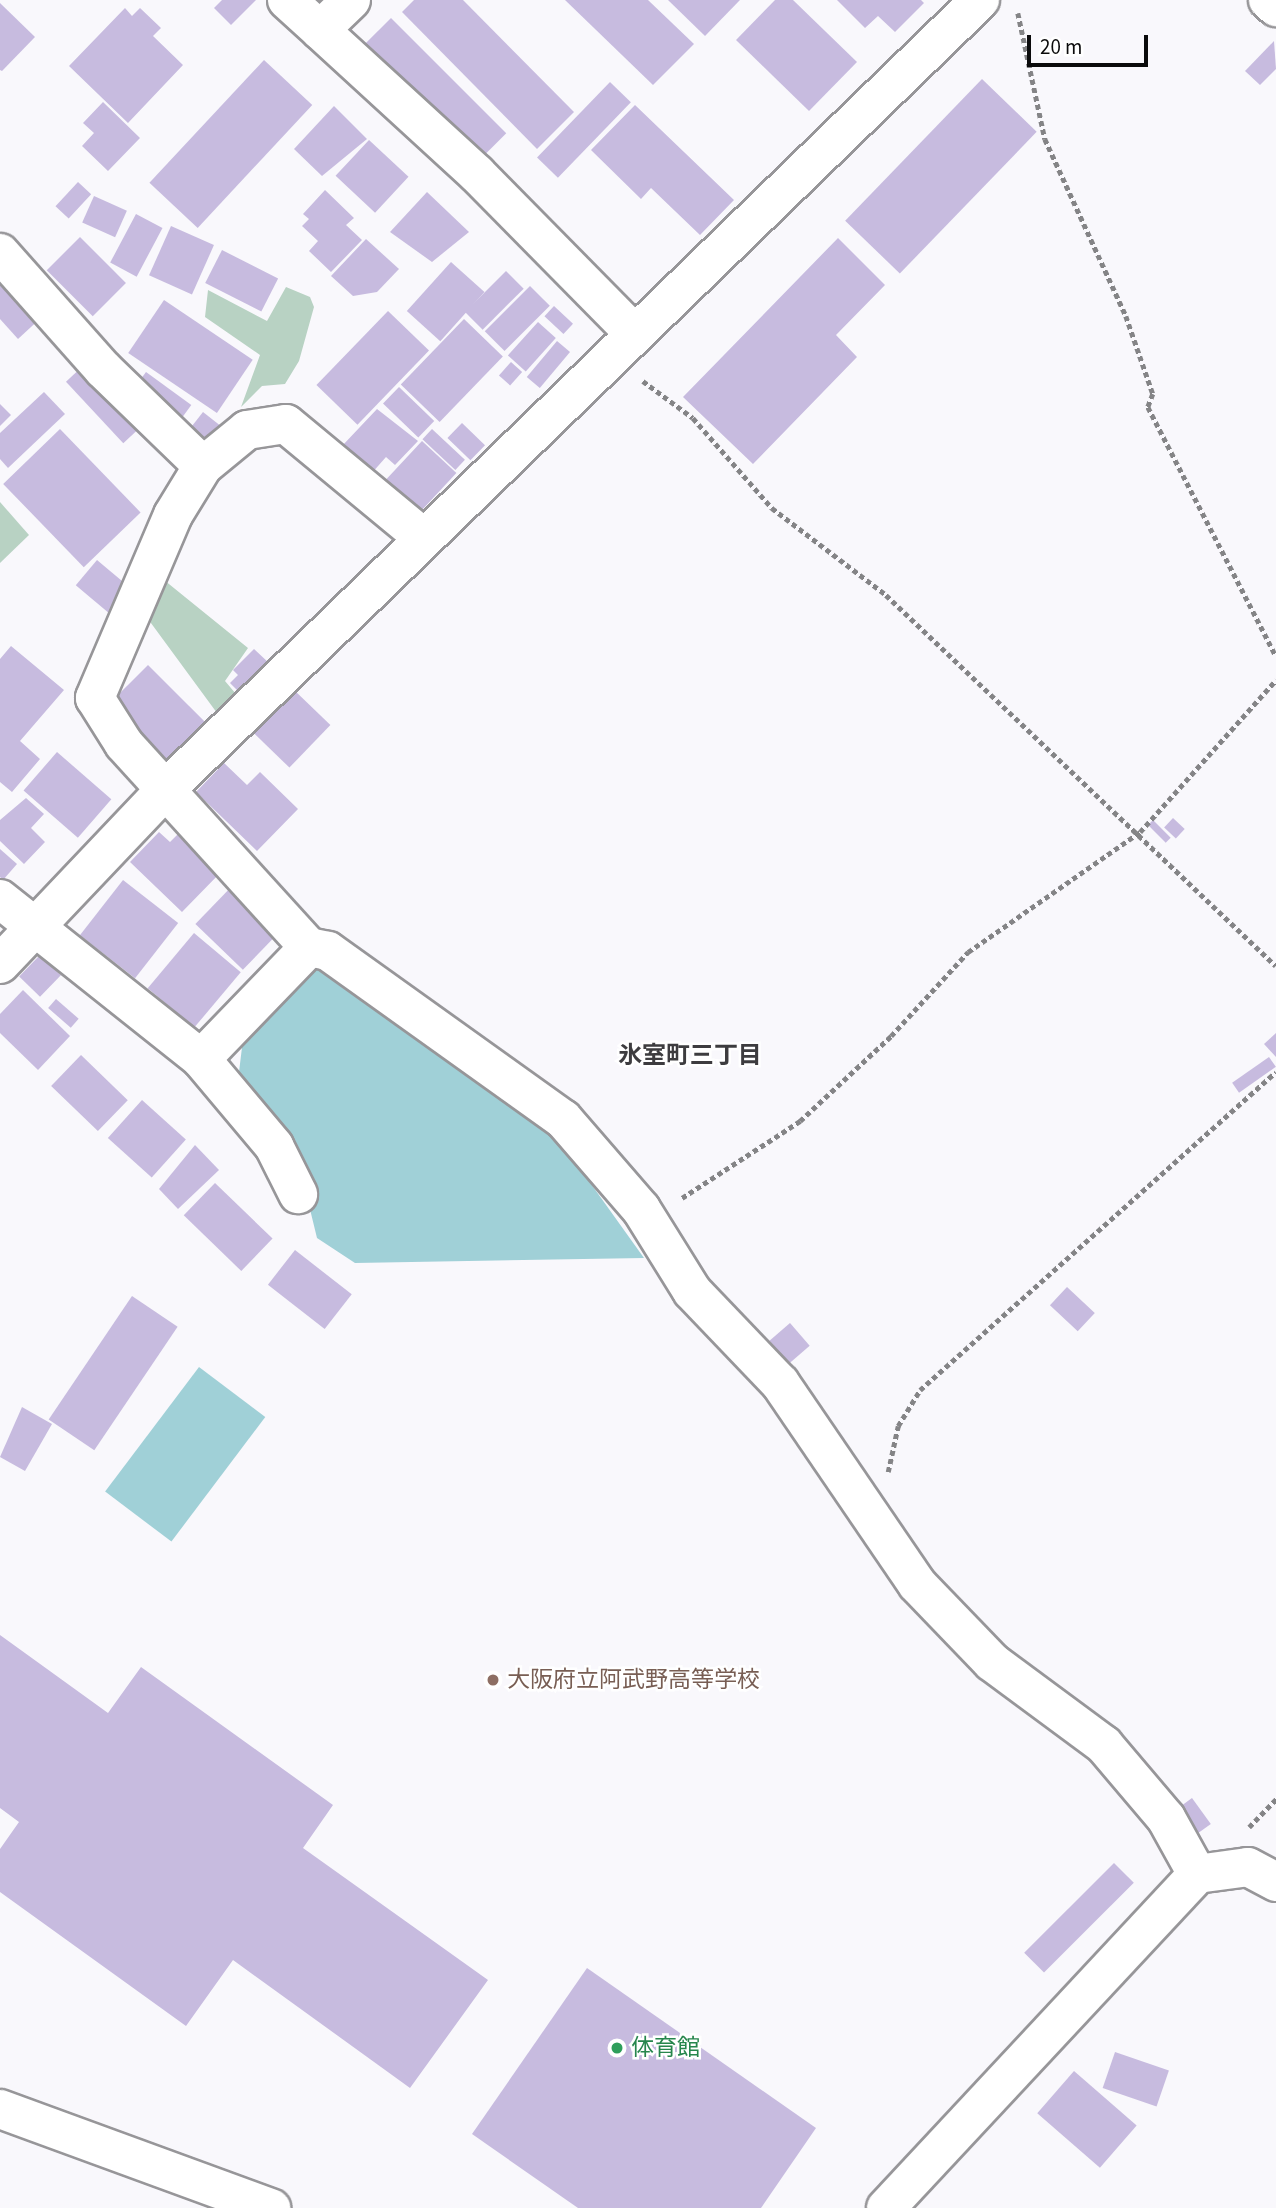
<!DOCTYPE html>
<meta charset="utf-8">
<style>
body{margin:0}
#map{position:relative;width:1276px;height:2208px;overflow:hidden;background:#f9f8fc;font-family:"Source Sans 3","Noto Sans JP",sans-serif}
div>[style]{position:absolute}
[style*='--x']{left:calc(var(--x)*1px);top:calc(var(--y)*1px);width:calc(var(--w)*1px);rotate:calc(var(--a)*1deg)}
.green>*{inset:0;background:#b8d2c3}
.water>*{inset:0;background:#a0d0d7;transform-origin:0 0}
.building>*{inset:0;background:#c7bbdf;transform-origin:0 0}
.path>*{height:4.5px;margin-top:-2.25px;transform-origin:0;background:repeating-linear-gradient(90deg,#848486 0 5px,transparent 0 8.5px)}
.roads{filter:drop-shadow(2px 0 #979699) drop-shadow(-2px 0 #979699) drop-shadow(0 2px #979699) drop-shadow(0 -2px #979699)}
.minor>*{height:38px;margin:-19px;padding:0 19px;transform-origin:19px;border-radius:19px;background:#fff}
.dots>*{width:19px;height:19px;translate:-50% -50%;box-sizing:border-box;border:4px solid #fff;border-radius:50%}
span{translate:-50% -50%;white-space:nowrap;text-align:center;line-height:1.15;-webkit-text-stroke:5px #fff;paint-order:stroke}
.education-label{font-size:23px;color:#785e54}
.left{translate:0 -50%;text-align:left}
.leisure-label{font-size:23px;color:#27864d}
.neighbourhood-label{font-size:24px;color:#3d3c3f;font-weight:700}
.scale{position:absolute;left:1027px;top:35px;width:121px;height:32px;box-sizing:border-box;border:4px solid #0b0b0c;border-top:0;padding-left:9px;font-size:21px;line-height:24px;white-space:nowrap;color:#0b0b0c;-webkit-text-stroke:5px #fff;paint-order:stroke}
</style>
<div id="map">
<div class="green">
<div style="clip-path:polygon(286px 287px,310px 297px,314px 307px,299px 361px,285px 384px,262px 386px,241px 407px,260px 355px,205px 317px,208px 290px,267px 321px)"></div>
<div style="clip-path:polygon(0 502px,29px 535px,0 563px)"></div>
<div style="clip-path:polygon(164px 580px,248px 648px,225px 681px,236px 694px,217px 713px,148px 619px)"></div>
</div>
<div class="water">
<div style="clip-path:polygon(312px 958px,556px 1135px,644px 1258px,355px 1263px,317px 1238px,296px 1152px,239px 1072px,244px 1031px)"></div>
<div style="left:199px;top:1367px;width:83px;height:156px;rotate:37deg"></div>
</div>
<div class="building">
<div style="clip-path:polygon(222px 0,256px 0,231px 25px,214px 8px)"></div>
<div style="clip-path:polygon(414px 0,463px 0,574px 112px,537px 149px,402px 12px)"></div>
<div style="clip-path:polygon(565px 0,648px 0,694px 44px,653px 85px)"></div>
<div style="clip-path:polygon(668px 0,740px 0,705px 36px)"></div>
<div style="clip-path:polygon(775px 0,793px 0,857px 62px,809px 111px,736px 40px)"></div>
<div style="clip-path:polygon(837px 0,921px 0,924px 3px,895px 32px,878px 16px,865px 28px)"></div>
<div style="clip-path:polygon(0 3px,35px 37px,2px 71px,0 70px)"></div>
<div style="clip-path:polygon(125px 8px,132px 16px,140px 8px,161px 28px,153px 36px,183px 65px,128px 123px,69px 66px)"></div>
<div style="left:391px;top:18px;width:163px;height:45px;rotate:45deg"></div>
<div style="clip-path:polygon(1274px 41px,1276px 69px,1260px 85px,1245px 71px)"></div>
<div style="left:264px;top:60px;width:66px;height:168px;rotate:43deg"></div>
<div style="left:982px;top:79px;width:76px;height:197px;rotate:44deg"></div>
<div style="left:610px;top:82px;width:29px;height:105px;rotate:44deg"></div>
<div style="clip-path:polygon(103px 102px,140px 138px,108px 171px,82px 146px,94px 133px,83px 123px)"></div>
<div style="clip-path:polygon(635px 105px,734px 200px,700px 235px,651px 188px,641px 199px,591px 150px)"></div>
<div style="clip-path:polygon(334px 106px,367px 139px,322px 176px,294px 149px)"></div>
<div style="left:369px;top:140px;width:54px;height:49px;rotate:43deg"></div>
<div style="left:78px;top:182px;width:18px;height:33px;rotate:43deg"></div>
<div style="clip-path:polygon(325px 190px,354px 218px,346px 225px,362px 240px,331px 272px,309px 251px,318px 241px,302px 226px,309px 219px,303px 214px)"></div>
<div style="clip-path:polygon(427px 192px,469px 232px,432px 262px,390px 232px)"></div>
<div style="left:94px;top:196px;width:36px;height:29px;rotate:24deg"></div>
<div style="left:136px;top:214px;width:30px;height:55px;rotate:28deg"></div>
<div style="left:171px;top:226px;width:47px;height:54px;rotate:24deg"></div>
<div style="left:80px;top:237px;width:65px;height:47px;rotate:45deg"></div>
<div style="clip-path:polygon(838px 238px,885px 285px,836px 335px,857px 357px,753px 464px,683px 397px)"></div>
<div style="clip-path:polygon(366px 239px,399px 269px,377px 292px,353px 296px,331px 276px)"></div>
<div style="left:222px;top:250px;width:63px;height:37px;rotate:27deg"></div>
<div style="left:451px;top:262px;width:45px;height:66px;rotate:42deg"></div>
<div style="clip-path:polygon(0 268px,44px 315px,18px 339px,0 319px)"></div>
<div style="left:506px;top:271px;width:25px;height:58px;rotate:45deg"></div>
<div style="left:530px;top:286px;width:28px;height:64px;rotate:45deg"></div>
<div style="left:164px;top:300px;width:107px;height:64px;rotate:34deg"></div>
<div style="left:554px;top:306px;width:26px;height:14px;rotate:43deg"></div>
<div style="left:388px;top:311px;width:57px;height:103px;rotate:44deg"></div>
<div style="left:464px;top:319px;width:54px;height:91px;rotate:44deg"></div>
<div style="left:538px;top:322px;width:24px;height:45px;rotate:42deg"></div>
<div style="left:557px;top:341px;width:17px;height:47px;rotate:40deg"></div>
<div style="left:511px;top:362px;width:15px;height:18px;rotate:42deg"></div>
<div style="left:85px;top:364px;width:84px;height:26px;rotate:47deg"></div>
<div style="left:146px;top:372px;width:56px;height:19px;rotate:36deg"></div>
<div style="left:399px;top:387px;width:49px;height:23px;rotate:44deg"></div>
<div style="clip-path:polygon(44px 392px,65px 414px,8px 468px,0 459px,0 433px)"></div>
<div style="clip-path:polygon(0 404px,11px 415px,0 426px)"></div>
<div style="clip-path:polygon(377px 409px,418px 441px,395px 465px,386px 457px,371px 474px,342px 446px)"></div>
<div style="left:203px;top:412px;width:23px;height:21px;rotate:38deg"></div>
<div style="left:462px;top:423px;width:32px;height:21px;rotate:44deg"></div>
<div style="left:60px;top:429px;width:116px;height:79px;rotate:46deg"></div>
<div style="left:432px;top:429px;width:45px;height:14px;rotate:43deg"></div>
<div style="left:422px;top:441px;width:47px;height:55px;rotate:43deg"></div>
<div style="left:97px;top:560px;width:47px;height:33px;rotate:40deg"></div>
<div style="clip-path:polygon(11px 646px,64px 690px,20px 741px,40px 759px,12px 792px,0 782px,0 659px)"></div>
<div style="clip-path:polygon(254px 649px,269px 663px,240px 693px,230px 683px,238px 675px,233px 670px)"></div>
<div style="left:148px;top:665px;width:86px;height:57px;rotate:45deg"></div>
<div style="left:293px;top:689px;width:52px;height:59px;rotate:44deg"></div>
<div style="left:57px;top:752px;width:72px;height:51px;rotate:41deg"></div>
<div style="clip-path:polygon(224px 763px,247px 785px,260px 772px,298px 809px,257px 851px,196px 792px)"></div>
<div style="clip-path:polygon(26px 798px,44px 814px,31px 828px,45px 842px,24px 864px,0 841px,0 820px)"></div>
<div style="left:1173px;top:818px;width:16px;height:13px;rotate:43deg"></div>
<div style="left:1153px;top:820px;width:25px;height:7px;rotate:45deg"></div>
<div style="clip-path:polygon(181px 831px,222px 871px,182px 912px,130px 862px,159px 832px,170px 842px)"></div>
<div style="clip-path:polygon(0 849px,17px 864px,3px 880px,0 877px)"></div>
<div style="left:123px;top:880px;width:70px;height:70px;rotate:38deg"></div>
<div style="left:235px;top:883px;width:66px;height:57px;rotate:44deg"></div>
<div style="left:194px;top:933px;width:61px;height:72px;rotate:40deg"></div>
<div style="left:40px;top:955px;width:29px;height:30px;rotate:44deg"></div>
<div style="clip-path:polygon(23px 990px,70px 1036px,38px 1070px,0 1033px,0 1014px)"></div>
<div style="left:56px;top:999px;width:30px;height:12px;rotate:41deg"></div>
<div style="clip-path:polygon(1276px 1033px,1276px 1057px,1264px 1044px)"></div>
<div style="left:81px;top:1055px;width:65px;height:43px;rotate:44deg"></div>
<div style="left:1269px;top:1057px;width:12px;height:45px;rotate:55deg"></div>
<div style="left:142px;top:1100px;width:59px;height:51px;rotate:42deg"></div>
<div style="clip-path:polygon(195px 1145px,219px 1170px,178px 1209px,159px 1189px)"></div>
<div style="left:215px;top:1183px;width:80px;height:45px;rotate:44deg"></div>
<div style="left:295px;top:1250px;width:72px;height:44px;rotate:38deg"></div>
<div style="left:1067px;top:1287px;width:38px;height:25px;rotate:43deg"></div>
<div style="left:132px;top:1296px;width:55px;height:149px;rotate:34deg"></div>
<div style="left:790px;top:1323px;width:30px;height:31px;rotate:49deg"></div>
<div style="clip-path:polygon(22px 1407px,52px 1424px,25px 1471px,0 1457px)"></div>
<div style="clip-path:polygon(0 1635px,108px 1713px,141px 1667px,333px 1805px,303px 1848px,488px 1980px,410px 2088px,233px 1960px,186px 2026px,0 1892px,0 1849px,19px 1822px,0 1808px)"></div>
<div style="left:1192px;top:1798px;width:32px;height:19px;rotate:54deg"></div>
<div style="left:1114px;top:1863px;width:28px;height:127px;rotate:45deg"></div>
<div style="clip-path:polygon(587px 1968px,816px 2128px,761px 2208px,578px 2208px,472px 2134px)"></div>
<div style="left:1115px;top:2052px;width:57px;height:38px;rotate:19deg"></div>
<div style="left:1074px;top:2071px;width:83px;height:56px;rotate:41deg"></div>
</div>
<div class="path">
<div style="--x:1018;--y:13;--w:129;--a:77.9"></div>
<div style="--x:1045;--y:139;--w:195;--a:65.4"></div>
<div style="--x:1126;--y:316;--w:83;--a:70.9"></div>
<div style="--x:1153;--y:394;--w:14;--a:111"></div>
<div style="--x:1148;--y:407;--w:280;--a:62.8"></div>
<div style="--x:643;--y:381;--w:62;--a:36.5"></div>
<div style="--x:693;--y:418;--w:120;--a:48.7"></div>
<div style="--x:772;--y:508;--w:143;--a:37.3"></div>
<div style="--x:886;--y:595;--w:538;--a:43.57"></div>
<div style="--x:682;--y:1198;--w:141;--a:-33.1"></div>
<div style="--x:800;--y:1121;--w:125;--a:-43"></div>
<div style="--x:891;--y:1036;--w:114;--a:-47.5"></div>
<div style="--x:968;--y:952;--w:210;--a:-34.9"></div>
<div style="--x:1140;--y:832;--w:204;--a:-48.2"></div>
<div style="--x:888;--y:1472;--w:47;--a:-77.7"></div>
<div style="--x:898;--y:1426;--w:42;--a:-58.6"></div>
<div style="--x:920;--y:1390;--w:477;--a:-41.8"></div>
<div style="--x:1249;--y:1827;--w:39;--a:-46"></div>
</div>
<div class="roads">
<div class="minor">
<div style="--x:287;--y:0;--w:45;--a:42.3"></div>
<div style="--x:351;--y:0;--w:43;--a:135.9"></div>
<div style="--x:320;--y:30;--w:213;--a:42.5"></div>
<div style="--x:477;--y:174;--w:225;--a:45.4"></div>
<div style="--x:1268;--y:0;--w:11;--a:41"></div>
<div style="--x:0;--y:253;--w:155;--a:48.4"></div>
<div style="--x:103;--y:369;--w:139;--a:44.1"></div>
<div style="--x:203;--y:466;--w:57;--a:121.5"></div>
<div style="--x:173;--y:515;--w:199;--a:113.1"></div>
<div style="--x:95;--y:698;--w:54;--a:57.8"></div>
<div style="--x:124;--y:744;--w:275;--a:47.7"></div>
<div style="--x:203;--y:466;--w:57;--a:-39.3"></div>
<div style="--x:247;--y:430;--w:39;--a:-9"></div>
<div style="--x:286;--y:424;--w:179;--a:39.6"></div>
<div style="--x:0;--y:899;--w:257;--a:38.5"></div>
<div style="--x:201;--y:1059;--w:156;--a:-46"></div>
<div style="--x:309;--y:947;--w:19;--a:12"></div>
<div style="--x:328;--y:951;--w:289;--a:35.6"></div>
<div style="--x:563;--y:1119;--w:119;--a:49.1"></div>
<div style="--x:641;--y:1209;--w:97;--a:58.1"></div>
<div style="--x:692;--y:1291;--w:127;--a:46.3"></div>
<div style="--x:780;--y:1383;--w:243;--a:55.7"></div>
<div style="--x:917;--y:1584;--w:108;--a:46.1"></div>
<div style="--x:992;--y:1662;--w:139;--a:36.5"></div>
<div style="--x:1104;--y:1745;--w:96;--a:49.7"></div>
<div style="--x:1166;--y:1818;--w:64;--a:61"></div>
<div style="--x:0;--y:964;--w:240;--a:-46.5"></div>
<div style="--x:165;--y:790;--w:1135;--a:-44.11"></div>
<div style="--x:201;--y:1059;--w:114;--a:50"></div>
<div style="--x:274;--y:1146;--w:54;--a:63.4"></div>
<div style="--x:0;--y:2109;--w:289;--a:20.1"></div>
<div style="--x:886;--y:2208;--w:456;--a:-47"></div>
<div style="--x:1197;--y:1874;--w:51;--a:-7.8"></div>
<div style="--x:1248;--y:1867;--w:32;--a:28"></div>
</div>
</div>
<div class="dots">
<div style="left:493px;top:1680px;background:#8d6e63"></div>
<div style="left:617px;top:2048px;background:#2e9e5b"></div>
</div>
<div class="education-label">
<span class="left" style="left:507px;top:1680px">大阪府立阿武野高等学校</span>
</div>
<div class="leisure-label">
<span class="left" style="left:631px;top:2048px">体育館</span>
</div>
<div class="neighbourhood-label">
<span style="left:690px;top:1056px">氷室町三丁目</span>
</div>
<div class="scale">20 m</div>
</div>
